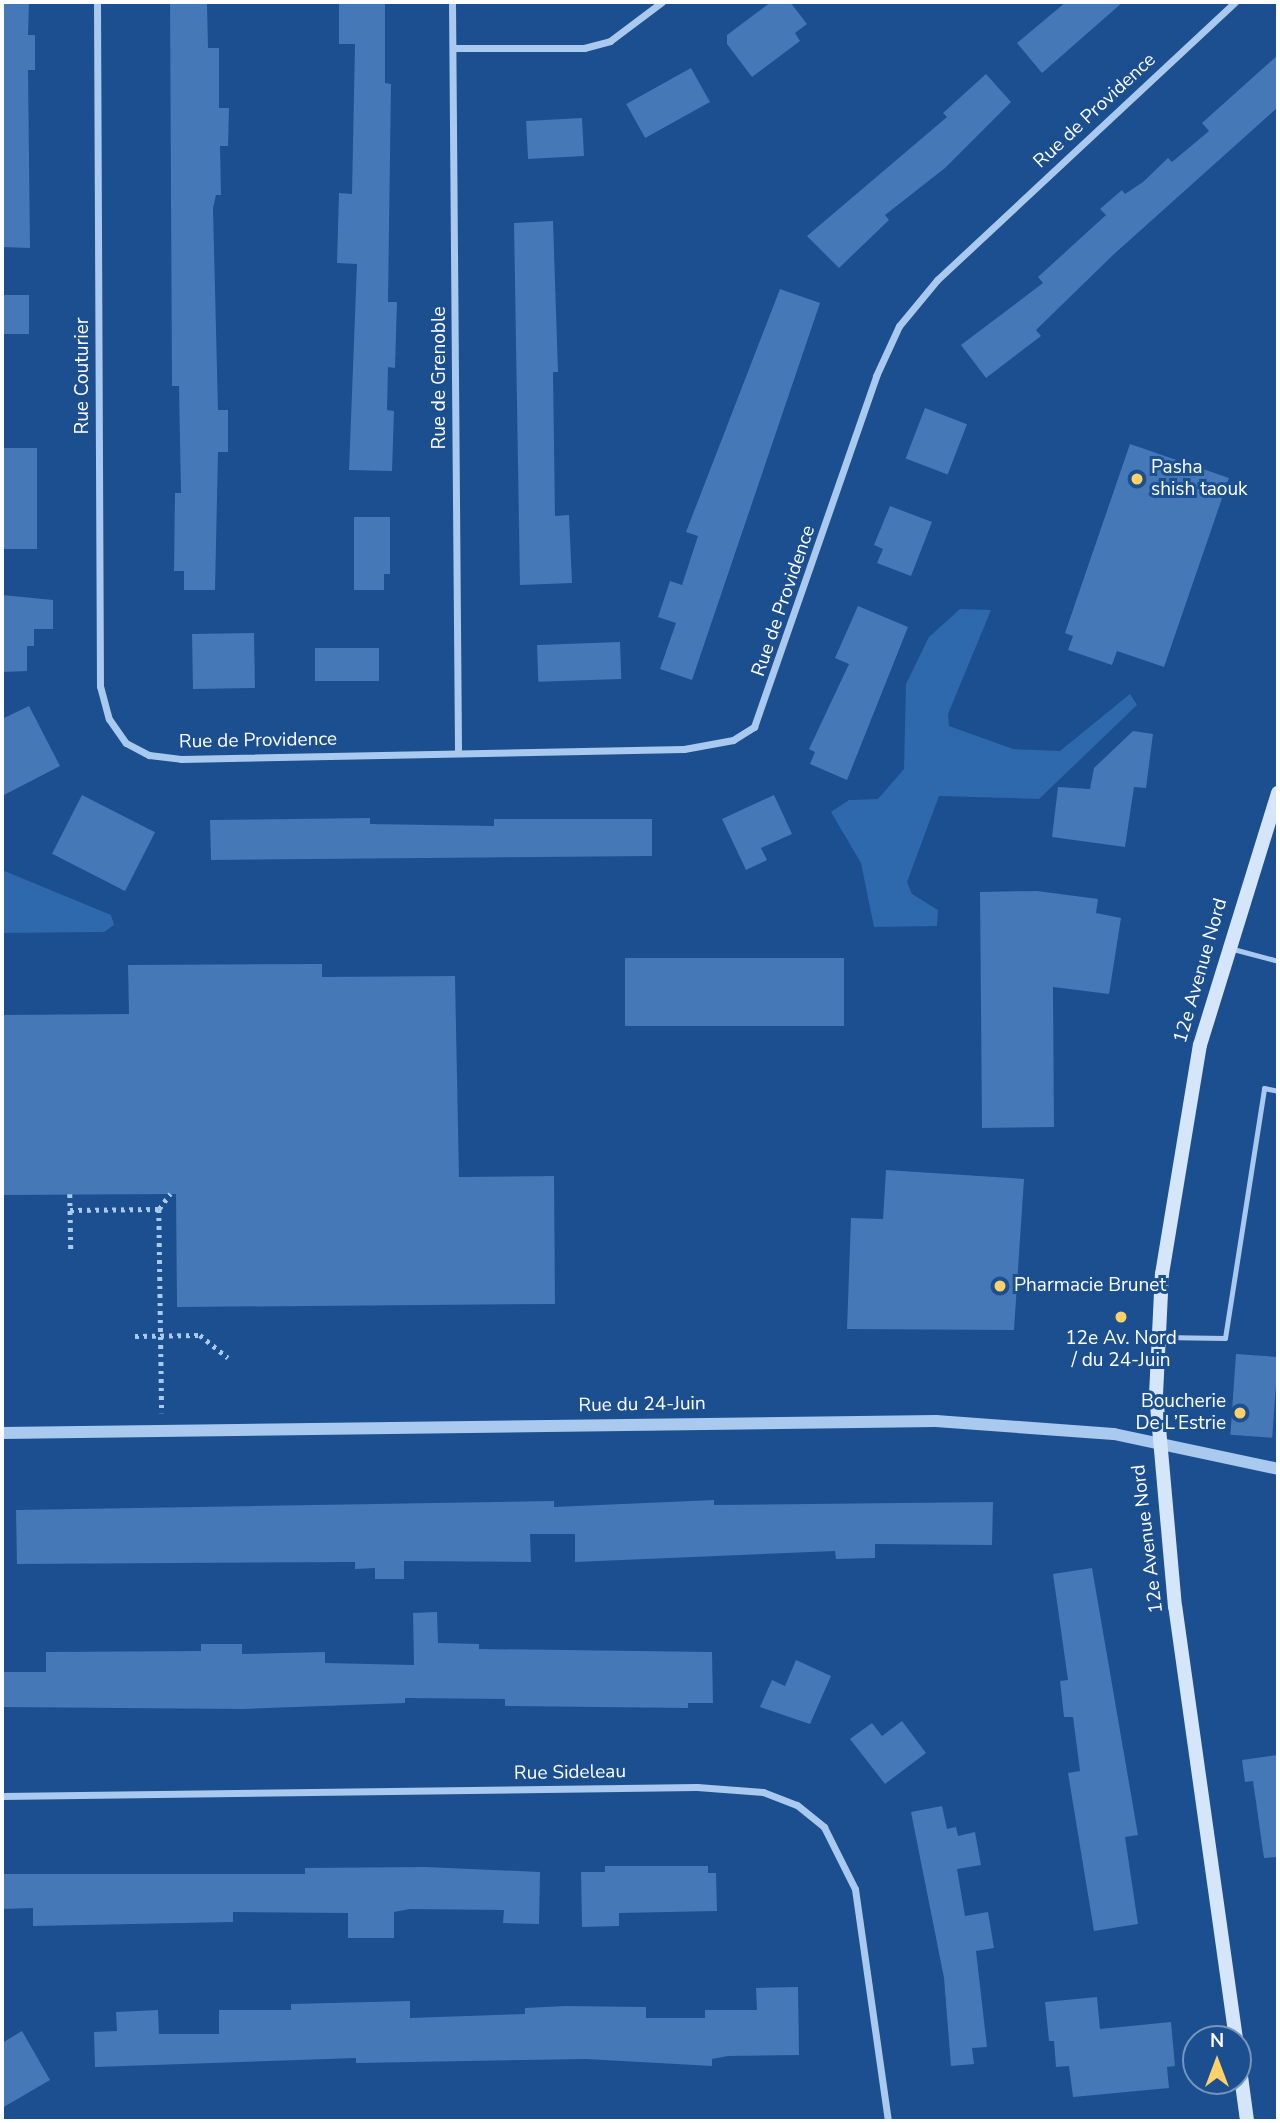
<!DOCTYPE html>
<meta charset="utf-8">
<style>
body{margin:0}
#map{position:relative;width:1280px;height:2123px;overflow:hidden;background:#1b4f8f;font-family:"Nunito Sans",sans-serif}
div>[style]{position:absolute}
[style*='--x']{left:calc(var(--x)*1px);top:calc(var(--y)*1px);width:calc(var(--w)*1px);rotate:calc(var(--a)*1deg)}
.green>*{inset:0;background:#2e69ad}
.building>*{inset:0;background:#4478b7;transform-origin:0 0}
.path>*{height:4.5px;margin-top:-2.25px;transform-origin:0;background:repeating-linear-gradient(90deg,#a9c9ee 0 3.5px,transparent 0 8.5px)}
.service>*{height:5px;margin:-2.5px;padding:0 2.5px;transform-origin:2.5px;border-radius:2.5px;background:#a9c9ee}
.minor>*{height:7px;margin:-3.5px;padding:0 3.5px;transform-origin:3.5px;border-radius:3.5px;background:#a9c9ee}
.tertiary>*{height:12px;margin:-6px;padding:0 6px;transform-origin:6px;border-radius:6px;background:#a9c9ee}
.secondary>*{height:14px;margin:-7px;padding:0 7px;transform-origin:7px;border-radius:7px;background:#d6e6fa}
.dots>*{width:19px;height:19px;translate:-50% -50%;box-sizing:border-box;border:4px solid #1b4f8f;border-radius:50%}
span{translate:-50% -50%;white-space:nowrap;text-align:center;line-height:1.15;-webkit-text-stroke:6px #1b4f8f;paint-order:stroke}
.street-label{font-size:19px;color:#fff}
.poi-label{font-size:19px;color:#fff}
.left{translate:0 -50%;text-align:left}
.right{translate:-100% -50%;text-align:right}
.frame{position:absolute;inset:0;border:4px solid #fff;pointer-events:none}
.north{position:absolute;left:1182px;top:2025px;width:70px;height:70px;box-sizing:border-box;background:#1b4f8f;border:2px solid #7695bc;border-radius:50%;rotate:0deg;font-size:19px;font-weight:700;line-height:28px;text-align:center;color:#fff}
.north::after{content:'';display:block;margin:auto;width:24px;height:32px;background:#ffd166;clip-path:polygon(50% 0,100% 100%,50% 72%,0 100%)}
</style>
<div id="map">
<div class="green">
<div style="clip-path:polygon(960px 609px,991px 610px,948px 714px,949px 726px,1013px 749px,1060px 751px,1130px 694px,1137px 705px,1039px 799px,939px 796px,907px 882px,912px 894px,938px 910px,937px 926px,874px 927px,861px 863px,831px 812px,849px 800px,878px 799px,904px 769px,906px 684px,929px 637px)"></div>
<div style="clip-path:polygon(2px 870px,111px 915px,114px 925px,104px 932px,2px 933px)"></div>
</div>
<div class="building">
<div style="clip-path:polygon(2px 2px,29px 2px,28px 35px,35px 35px,35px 70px,28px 70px,30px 248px,2px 247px)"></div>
<div style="clip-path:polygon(170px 2px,207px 2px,208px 48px,219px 48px,219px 108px,229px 108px,228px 146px,220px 146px,221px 195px,216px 195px,213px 208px,218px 410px,228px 410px,228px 452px,218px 452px,215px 590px,184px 590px,184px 571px,174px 571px,175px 493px,181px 493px,179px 386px,172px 386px)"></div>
<div style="clip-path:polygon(339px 2px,385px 2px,385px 83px,391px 84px,388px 302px,397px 302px,395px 368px,388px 367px,387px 410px,394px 411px,392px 471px,349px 470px,357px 264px,337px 263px,339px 193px,352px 194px,355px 44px,339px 44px)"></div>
<div style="clip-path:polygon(771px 2px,790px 2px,807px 24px,795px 33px,800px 41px,752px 77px,727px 44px,727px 35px)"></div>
<div style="clip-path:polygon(1066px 2px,1123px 2px,1042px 73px,1017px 43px)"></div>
<div style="clip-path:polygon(1278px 55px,1278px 107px,1113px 255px,1036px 330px,1041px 336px,986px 378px,961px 345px,1043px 283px,1038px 277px,1106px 215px,1100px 209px,1122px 190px,1125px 194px,1143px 182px,1168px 158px,1172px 162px,1209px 131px,1202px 123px)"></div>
<div style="left:691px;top:68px;width:39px;height:74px;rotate:61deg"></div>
<div style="clip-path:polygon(986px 74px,1011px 102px,945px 168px,885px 215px,889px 220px,839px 268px,807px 236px,947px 117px,943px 113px)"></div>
<div style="left:582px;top:118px;width:38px;height:56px;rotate:87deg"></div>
<div style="clip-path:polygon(553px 221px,558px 372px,553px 372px,555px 516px,569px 515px,572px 583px,520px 585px,514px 223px)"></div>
<div style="clip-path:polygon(780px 289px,820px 303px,692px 680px,660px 669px,676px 623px,658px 617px,670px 581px,682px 585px,698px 536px,686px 532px)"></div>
<div style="left:2px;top:295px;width:27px;height:39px"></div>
<div style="left:925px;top:408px;width:45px;height:54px;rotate:21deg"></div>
<div style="clip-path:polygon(1130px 444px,1229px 478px,1164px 667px,1117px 651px,1112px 665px,1068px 650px,1073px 636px,1065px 633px)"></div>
<div style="left:2px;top:448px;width:35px;height:101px"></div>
<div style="clip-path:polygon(890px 506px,932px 522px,911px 576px,877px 563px,883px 549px,874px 545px)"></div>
<div style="clip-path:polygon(354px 517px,390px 517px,390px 574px,384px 574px,384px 590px,354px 590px)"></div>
<div style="clip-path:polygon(2px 595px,53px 600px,53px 629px,34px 629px,34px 646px,27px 646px,27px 671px,2px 672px)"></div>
<div style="clip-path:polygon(858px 606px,908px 627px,847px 780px,810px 764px,815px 752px,809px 749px,849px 664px,835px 658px)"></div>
<div style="left:254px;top:633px;width:55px;height:62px;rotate:89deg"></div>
<div style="left:620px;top:642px;width:37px;height:83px;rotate:88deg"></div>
<div style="left:315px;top:648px;width:64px;height:33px"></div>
<div style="clip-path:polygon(29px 706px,60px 766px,2px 796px,2px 719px)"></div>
<div style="clip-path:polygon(1133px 731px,1153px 734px,1146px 788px,1134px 787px,1125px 847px,1052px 837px,1058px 787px,1090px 789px,1094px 768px)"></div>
<div style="left:82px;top:795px;width:82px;height:66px;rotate:27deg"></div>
<div style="clip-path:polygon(774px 795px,792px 834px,761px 848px,767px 860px,746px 870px,722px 819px)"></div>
<div style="clip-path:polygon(370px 818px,370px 824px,494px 826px,494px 819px,652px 819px,652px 856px,211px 860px,210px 820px)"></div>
<div style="clip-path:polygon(1037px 891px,1098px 899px,1096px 913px,1121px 918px,1109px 994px,1053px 987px,1054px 1127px,982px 1128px,980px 892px)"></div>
<div style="left:844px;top:958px;width:68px;height:219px;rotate:90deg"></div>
<div style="clip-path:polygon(322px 964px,322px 977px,455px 976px,459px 1177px,554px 1176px,555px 1304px,177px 1307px,176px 1194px,2px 1195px,2px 1015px,129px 1014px,128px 965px)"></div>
<div style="clip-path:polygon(886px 1170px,1024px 1179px,1014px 1330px,847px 1329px,851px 1218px,883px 1219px)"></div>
<div style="left:1236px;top:1354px;width:42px;height:81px;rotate:4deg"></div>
<div style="clip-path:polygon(714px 1500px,714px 1505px,993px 1502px,992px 1545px,875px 1544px,875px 1558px,836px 1559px,835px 1551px,575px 1562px,575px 1534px,530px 1534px,531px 1562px,404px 1561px,404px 1579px,375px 1579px,375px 1568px,355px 1569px,355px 1562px,17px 1564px,16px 1510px,554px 1501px,554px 1507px)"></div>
<div style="clip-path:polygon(1092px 1568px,1138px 1835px,1125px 1837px,1138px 1924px,1094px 1931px,1068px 1773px,1080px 1771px,1073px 1717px,1064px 1717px,1060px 1681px,1068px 1680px,1053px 1574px)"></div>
<div style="clip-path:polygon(437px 1612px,438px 1643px,479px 1644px,479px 1649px,712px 1652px,713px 1703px,688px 1703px,688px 1708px,505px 1706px,505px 1699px,405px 1698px,405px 1703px,243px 1709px,2px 1707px,2px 1672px,46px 1672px,46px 1652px,201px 1651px,201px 1644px,242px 1644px,242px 1654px,325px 1652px,325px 1663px,414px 1665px,413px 1613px)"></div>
<div style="clip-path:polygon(796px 1660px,831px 1676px,810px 1724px,760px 1707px,772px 1680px,785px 1686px)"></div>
<div style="clip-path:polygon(902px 1721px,926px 1753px,885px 1784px,850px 1739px,872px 1723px,882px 1736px)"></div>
<div style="clip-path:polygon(1278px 1755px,1278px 1857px,1264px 1858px,1253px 1781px,1245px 1782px,1242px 1760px)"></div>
<div style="clip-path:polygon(942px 1806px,947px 1829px,956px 1827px,958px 1836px,975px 1832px,981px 1865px,957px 1869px,965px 1916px,988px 1912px,994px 1948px,976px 1951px,987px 2047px,972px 2048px,974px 2064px,951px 2066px,944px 1978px,911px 1812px)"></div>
<div style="clip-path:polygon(605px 1866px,708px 1866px,708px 1873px,716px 1873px,717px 1911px,619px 1913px,619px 1926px,582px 1927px,581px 1872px,605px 1872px)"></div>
<div style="clip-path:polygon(425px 1867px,540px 1872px,539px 1924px,503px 1923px,504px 1910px,410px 1909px,394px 1912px,394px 1938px,348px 1938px,348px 1913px,233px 1912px,233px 1922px,33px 1926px,33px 1908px,2px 1909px,2px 1874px,305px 1874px,305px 1868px)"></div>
<div style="clip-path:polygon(798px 1987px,799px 2055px,728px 2056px,712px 2059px,712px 2066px,586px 2059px,356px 2063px,356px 2058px,95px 2067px,94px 2032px,117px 2031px,116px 2012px,158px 2010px,159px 2034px,219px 2034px,219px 2010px,291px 2010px,291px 2004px,410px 2001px,410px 2018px,525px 2014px,525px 2008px,565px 2006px,646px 2007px,646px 2018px,705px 2018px,705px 2010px,757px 2010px,756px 1988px)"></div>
<div style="clip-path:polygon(1097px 1997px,1100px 2029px,1171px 2022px,1175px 2066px,1167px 2067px,1169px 2088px,1073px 2097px,1069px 2066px,1056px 2067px,1054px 2041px,1049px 2041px,1045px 2002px)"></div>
<div style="clip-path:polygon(22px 2031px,50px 2080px,2px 2108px,2px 2043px)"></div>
</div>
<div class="path">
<div style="--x:70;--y:1194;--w:59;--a:89"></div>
<div style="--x:159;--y:1209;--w:19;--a:-54"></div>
<div style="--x:70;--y:1210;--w:89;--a:-0.6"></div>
<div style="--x:159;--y:1209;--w:204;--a:89.2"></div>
<div style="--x:135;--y:1336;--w:65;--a:-0.9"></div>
<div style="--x:200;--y:1335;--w:36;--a:39"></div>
</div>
<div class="service">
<div style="--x:1233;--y:949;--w:47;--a:14.9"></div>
<div style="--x:1160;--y:1337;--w:65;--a:0.9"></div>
<div style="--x:1225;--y:1338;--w:253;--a:-81.1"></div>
<div style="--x:1264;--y:1088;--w:14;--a:12"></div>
</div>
<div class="minor">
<div style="--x:97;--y:2;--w:684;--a:89.75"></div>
<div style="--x:100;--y:686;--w:34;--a:75"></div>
<div style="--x:109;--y:719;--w:29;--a:55"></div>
<div style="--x:126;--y:743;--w:26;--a:28"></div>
<div style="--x:149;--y:755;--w:32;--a:7"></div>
<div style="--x:181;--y:759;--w:503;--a:-1.14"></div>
<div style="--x:684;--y:749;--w:50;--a:-10.4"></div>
<div style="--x:733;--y:740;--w:25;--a:-32"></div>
<div style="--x:754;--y:727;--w:372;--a:-70.8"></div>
<div style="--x:876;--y:376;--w:55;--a:-65.3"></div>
<div style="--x:899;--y:326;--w:60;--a:-50.4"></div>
<div style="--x:937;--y:280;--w:408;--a:-43"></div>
<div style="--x:452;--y:2;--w:751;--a:89.54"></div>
<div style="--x:453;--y:48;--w:131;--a:0"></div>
<div style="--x:584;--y:48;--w:27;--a:-15"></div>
<div style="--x:610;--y:41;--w:65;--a:-36.9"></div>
<div style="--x:2;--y:1796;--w:695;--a:-0.74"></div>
<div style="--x:697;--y:1787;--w:66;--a:4.3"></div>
<div style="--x:763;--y:1792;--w:36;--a:21"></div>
<div style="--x:797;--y:1805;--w:35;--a:39"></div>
<div style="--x:824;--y:1827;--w:69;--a:63.4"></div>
<div style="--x:855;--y:1889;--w:234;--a:81.9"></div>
</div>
<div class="tertiary">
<div style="--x:2;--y:1433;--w:934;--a:-0.74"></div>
<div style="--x:936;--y:1421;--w:178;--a:4.2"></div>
<div style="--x:1114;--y:1434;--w:168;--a:12"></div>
</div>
<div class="secondary">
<div style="--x:1236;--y:2039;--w:436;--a:-98"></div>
<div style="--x:1175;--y:1607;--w:213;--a:-95.1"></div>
<div style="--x:1156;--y:1395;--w:121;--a:-87.2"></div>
<div style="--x:1162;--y:1274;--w:232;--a:-80.6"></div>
<div style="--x:1200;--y:1045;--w:264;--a:-72.8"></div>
<div style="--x:1238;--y:2054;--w:68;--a:82.3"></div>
</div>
<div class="dots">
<div style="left:1137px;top:479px;background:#ffd166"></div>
<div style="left:1000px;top:1286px;background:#ffd166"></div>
<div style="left:1121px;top:1317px;background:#ffd166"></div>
<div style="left:1240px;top:1413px;background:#ffd166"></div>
</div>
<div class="street-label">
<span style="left:1095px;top:111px;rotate:-43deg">Rue de Providence</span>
<span style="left:83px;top:376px;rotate:-90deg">Rue Couturier</span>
<span style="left:440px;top:378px;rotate:-90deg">Rue de Grenoble</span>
<span style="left:784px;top:601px;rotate:-71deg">Rue de Providence</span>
<span style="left:258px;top:741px;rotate:-1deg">Rue de Providence</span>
<span style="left:1201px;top:971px;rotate:-74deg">12e Avenue Nord</span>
<span style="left:642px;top:1405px;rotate:-1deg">Rue du 24-Juin</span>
<span style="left:1148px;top:1539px;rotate:-97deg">12e Avenue Nord</span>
<span style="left:570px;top:1773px;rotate:-1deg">Rue Sideleau</span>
</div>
<div class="poi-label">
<span class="left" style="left:1151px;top:479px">Pasha<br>shish taouk</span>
<span class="left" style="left:1014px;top:1286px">Pharmacie Brunet</span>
<span style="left:1121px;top:1350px">12e Av. Nord<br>/ du 24-Juin</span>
<span class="right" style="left:1226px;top:1413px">Boucherie<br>De L’Estrie</span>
</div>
<div class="frame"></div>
<div class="north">N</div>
</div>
